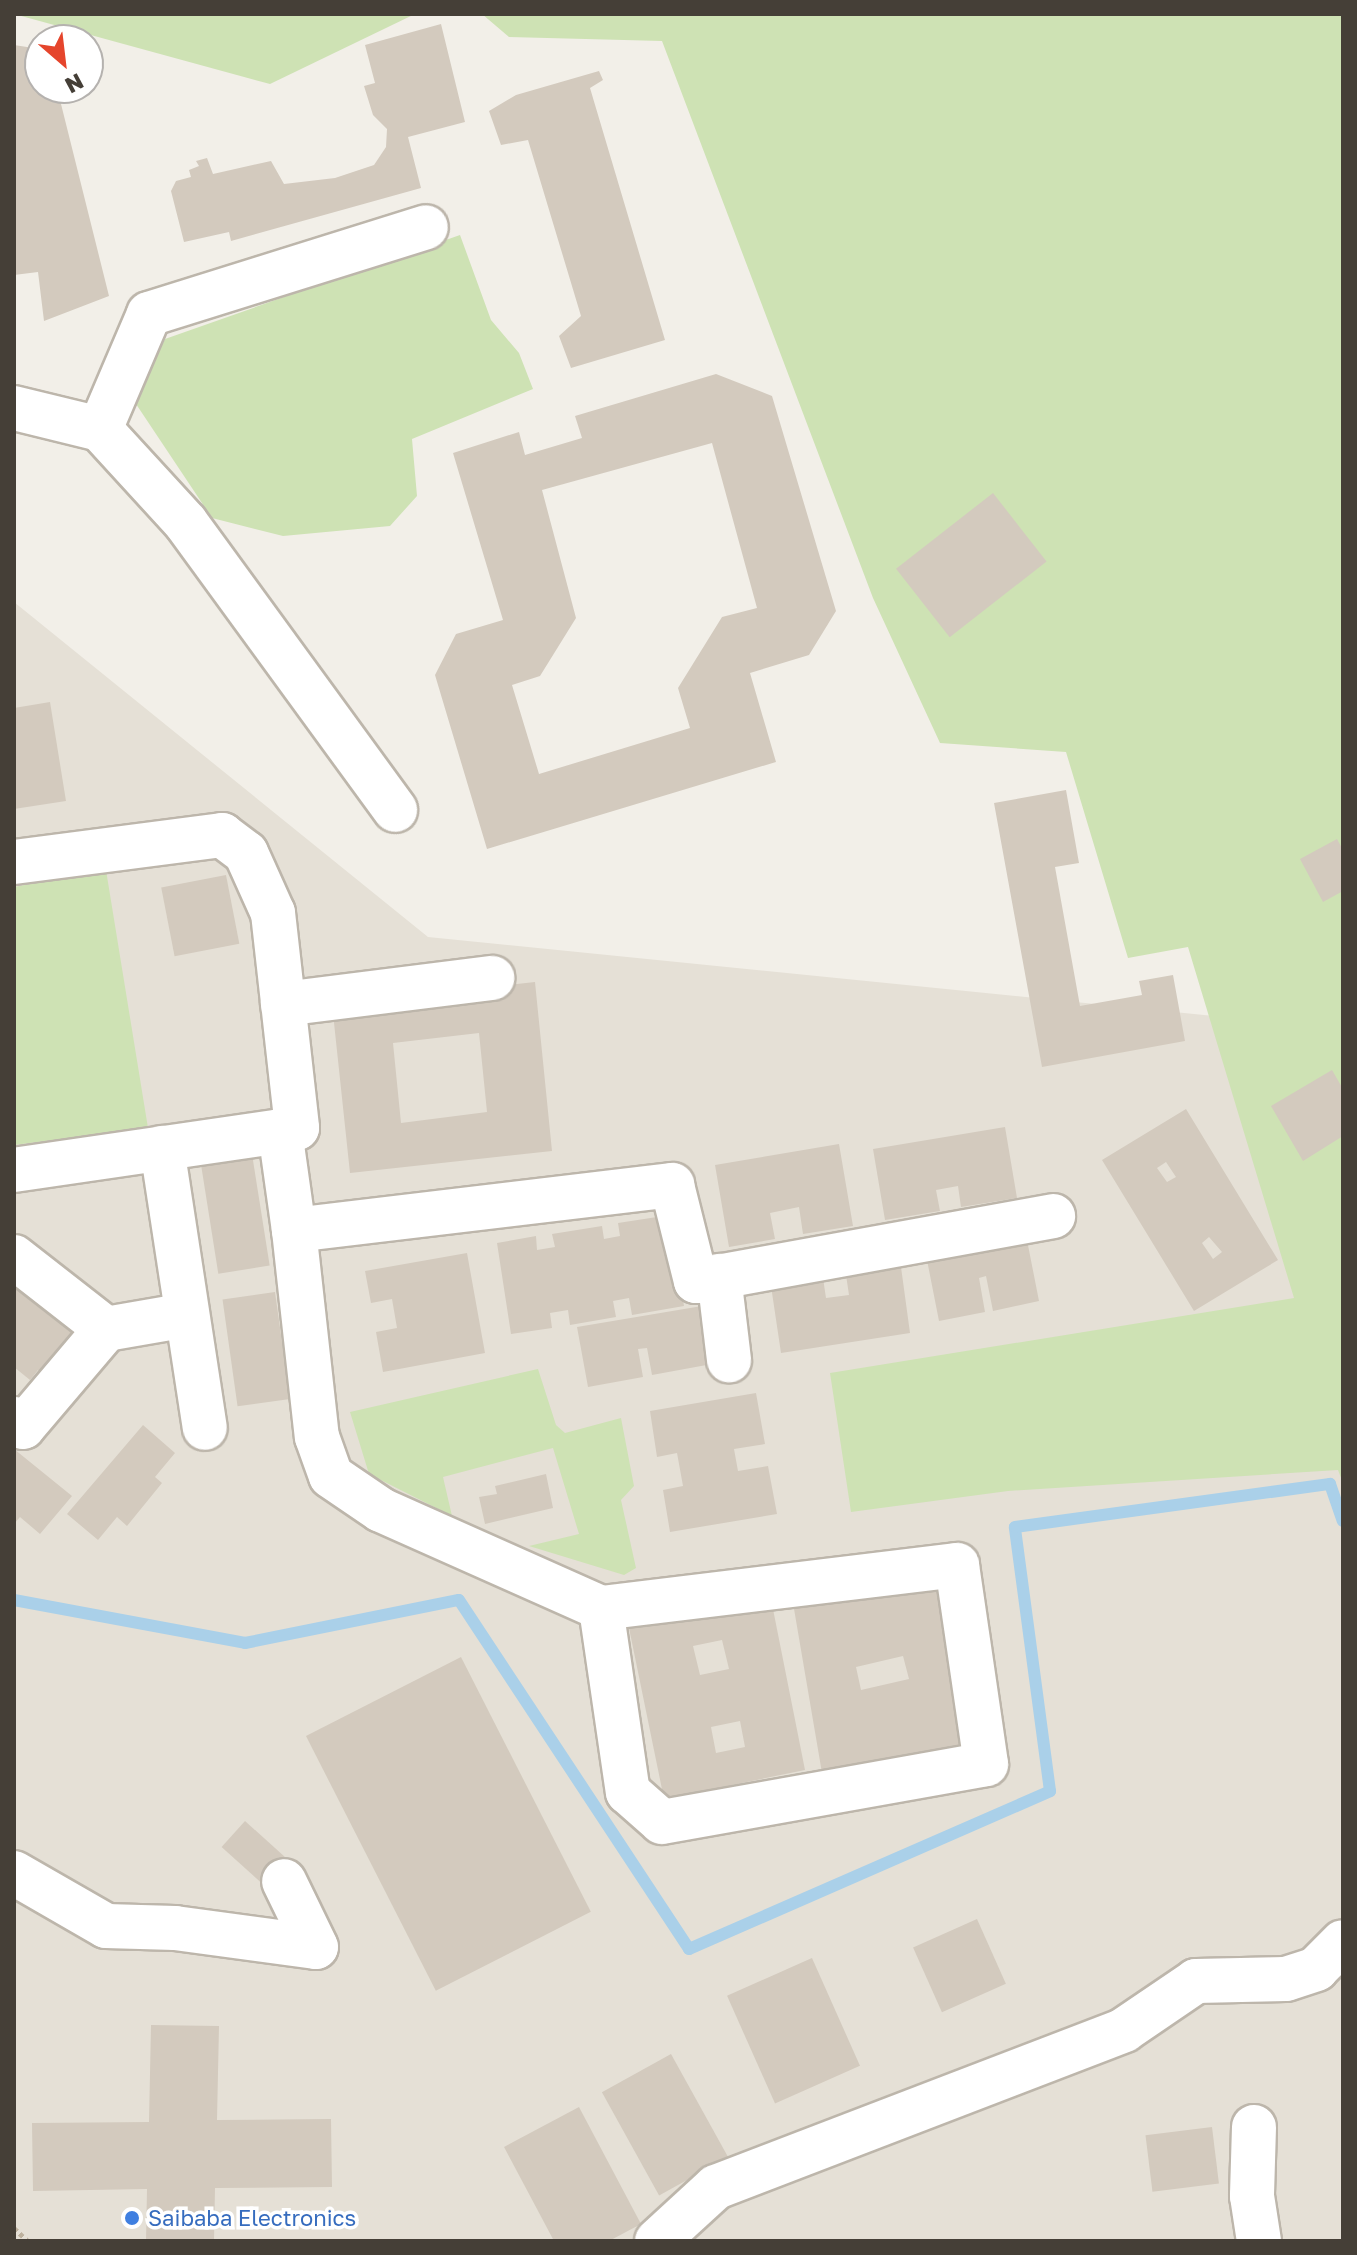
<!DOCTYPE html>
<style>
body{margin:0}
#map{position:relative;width:1357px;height:2255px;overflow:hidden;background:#f2efe8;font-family:"Golos Text",sans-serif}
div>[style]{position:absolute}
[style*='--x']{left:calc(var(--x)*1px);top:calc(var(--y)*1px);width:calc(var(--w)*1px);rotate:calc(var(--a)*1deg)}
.residential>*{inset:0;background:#e5e0d6}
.green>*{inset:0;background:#cee2b4}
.stream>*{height:12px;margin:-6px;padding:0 6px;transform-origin:6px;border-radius:6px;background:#aad0e9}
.building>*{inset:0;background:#d3cabe;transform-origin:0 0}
.path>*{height:5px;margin-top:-2.5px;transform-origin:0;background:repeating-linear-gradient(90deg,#bdb19e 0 4px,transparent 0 8px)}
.roads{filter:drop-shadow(2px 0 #bdb6ab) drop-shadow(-2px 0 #bdb6ab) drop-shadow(0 2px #bdb6ab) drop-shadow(0 -2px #bdb6ab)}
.minor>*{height:44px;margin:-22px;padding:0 22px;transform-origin:22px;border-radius:22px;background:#fff}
.dots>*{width:22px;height:22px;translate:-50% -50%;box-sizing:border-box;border:4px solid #fff;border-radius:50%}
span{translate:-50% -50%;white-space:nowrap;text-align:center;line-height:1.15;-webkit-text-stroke:7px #fff;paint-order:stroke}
.shop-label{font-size:22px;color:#366cbe}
.left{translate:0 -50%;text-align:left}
.frame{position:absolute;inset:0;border:16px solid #453f37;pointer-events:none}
.north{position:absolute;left:24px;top:24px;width:80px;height:80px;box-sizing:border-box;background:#fff;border:2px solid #b5b2af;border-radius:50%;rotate:152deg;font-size:22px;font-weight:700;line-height:32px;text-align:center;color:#453f37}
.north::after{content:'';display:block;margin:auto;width:28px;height:36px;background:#e5452c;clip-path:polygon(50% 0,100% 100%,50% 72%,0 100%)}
</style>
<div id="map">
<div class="residential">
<div style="clip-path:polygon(14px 602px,428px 937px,1343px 1029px,1343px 2241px,14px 2241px)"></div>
</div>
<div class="green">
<div style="clip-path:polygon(14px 14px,415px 14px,270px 84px)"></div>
<div style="clip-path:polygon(482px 14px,1343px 14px,1343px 1483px,1338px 1470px,1008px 1491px,851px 1512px,830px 1373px,1294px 1298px,1188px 947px,1128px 958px,1066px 752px,940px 743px,873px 598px,662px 41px,509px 37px)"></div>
<div style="clip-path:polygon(460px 235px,491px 320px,519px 353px,533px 389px,412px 439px,417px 496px,390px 526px,283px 536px,212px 518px,134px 401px,165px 339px)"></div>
<div style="clip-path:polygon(106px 870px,148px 1128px,14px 1145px,14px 887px)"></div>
<div style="clip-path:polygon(538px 1369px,556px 1425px,565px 1433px,621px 1418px,634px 1486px,621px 1500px,636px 1568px,624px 1575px,529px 1546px,579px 1534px,553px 1448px,443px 1477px,452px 1516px,369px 1474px,350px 1412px)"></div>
</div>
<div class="stream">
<div style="--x:14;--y:1600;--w:235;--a:10.5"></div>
<div style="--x:245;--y:1643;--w:218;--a:-11.4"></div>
<div style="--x:459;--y:1600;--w:418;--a:56.6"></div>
<div style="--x:689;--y:1949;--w:394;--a:-23.6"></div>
<div style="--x:1050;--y:1791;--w:266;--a:-97.6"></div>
<div style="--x:1015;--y:1527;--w:318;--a:-7.8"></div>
<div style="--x:1330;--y:1484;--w:39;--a:71"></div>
</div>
<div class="building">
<div style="clip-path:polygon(441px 24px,465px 122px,408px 137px,421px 188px,231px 241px,229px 232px,184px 242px,171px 191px,176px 181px,191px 177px,189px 170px,199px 166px,196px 161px,207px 158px,213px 174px,271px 161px,284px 184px,335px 178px,374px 165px,386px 147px,387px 129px,373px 115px,364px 86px,375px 83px,365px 45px)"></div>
<div style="clip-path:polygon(14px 45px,40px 49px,40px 88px,57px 88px,109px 296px,44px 321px,38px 272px,14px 275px)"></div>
<div style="clip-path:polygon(599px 71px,603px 80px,590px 88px,665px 340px,571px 368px,559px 336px,581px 316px,528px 140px,501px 145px,489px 111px,516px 95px)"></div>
<div style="clip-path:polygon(evenodd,716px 374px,772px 396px,836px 611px,809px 655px,750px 673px,776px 762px,487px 849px,435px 675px,456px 634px,503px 620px,453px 453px,519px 432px,525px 455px,582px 438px,575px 416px,716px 374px,712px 443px,757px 608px,722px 617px,678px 688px,690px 728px,539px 774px,512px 685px,540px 676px,576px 618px,542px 490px,712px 443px)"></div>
<div style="left:993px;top:493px;width:87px;height:123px;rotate:52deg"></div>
<div style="clip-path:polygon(50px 702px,66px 801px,14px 809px,14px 708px)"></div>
<div style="clip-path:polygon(1066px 790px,1079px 863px,1055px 867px,1080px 1006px,1142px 995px,1139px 981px,1173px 975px,1185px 1041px,1042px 1067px,994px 803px)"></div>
<div style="clip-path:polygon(1337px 839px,1343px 850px,1343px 891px,1323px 902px,1300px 859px)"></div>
<div style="left:226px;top:875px;width:70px;height:66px;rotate:79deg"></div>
<div style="clip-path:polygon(evenodd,535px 982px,552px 1151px,350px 1173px,332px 1004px,535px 982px,479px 1033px,487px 1112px,401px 1123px,393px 1043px,479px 1033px)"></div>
<div style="clip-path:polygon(1332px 1070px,1343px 1089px,1343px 1136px,1303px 1161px,1271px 1106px)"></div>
<div style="clip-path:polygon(evenodd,1186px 1109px,1278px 1260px,1194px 1311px,1102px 1160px,1186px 1109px,1166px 1162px,1176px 1177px,1167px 1182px,1157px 1168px,1166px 1162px,1186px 1109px,1209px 1237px,1222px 1252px,1213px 1259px,1202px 1243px,1209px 1237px)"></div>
<div style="clip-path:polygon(1005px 1127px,1017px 1198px,961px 1207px,958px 1186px,936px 1190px,940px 1211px,885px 1220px,873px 1149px)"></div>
<div style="clip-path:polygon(839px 1144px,853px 1226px,803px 1234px,799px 1207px,770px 1213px,775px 1239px,729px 1247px,715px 1165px)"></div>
<div style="left:252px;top:1154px;width:113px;height:52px;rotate:81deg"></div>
<div style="clip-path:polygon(670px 1215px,684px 1306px,632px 1315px,629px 1298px,613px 1301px,616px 1317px,570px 1325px,568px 1310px,550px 1313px,552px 1328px,511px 1334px,497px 1243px,536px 1236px,537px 1250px,555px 1247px,552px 1234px,602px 1226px,604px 1239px,620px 1236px,618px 1223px)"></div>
<div style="clip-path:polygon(1026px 1235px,1039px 1301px,993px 1311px,986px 1276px,979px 1278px,985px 1312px,939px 1321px,926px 1255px)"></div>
<div style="clip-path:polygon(467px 1253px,485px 1353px,383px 1372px,376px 1332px,397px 1328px,392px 1299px,371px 1303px,365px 1271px)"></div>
<div style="clip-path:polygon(901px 1267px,910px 1333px,781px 1353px,771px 1286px,823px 1278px,826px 1298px,849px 1295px,846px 1275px)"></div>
<div style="clip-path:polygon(14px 1274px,99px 1343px,61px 1388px,38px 1370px,30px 1380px,14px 1367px)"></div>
<div style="left:275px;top:1292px;width:108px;height:53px;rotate:82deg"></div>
<div style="clip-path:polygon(702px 1306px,712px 1364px,652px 1375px,647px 1348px,638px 1349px,643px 1377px,588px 1387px,577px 1327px)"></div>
<div style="clip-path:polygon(756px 1393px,765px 1444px,734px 1449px,738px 1471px,768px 1466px,777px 1514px,670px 1532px,663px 1490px,683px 1486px,677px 1453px,657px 1457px,650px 1411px)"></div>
<div style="clip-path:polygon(143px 1425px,175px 1453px,155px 1477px,162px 1483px,127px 1526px,117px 1517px,98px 1540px,67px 1514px)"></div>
<div style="clip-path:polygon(14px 1449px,72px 1496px,40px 1534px,20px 1517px,14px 1524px)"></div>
<div style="clip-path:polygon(546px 1474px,553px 1508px,485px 1524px,479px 1497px,497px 1494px,495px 1486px)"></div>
<div style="clip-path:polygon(evenodd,944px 1576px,973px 1746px,822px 1773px,793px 1603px,944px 1576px,903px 1656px,909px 1679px,861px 1690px,856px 1667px,903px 1656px)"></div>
<div style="clip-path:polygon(evenodd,771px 1599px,805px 1770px,664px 1799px,629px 1628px,771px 1599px,722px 1640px,729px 1669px,700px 1675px,693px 1646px,722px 1640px,771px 1599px,740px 1721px,745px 1747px,716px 1753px,711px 1727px,740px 1721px)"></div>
<div style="left:461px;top:1657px;width:286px;height:174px;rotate:63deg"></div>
<div style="left:245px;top:1821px;width:69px;height:35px;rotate:42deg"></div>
<div style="left:977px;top:1919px;width:71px;height:70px;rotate:66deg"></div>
<div style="left:812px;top:1958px;width:118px;height:93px;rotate:66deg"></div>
<div style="clip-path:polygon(151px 2025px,219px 2026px,217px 2120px,331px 2119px,332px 2187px,215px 2188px,214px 2241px,146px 2241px,147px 2189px,33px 2191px,32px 2123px,149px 2122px)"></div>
<div style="left:671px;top:2054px;width:118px;height:79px;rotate:61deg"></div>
<div style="clip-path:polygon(579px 2107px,641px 2224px,609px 2241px,554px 2241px,504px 2147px)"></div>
<div style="left:1212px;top:2127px;width:57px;height:67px;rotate:83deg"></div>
</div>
<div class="path">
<div style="--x:14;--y:2228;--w:19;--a:43"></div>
</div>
<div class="roads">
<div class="minor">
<div style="--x:14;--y:408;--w:89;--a:13.7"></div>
<div style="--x:100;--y:429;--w:127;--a:47.5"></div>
<div style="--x:186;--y:523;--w:355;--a:53.9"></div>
<div style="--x:100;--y:429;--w:125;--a:-66.9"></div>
<div style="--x:149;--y:314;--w:290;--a:-17.4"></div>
<div style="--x:14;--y:862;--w:210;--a:-7.4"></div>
<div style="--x:222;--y:835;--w:30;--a:37"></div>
<div style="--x:246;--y:853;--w:66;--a:65.8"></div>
<div style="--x:273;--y:913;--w:216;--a:83.6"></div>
<div style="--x:297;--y:1128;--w:17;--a:170"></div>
<div style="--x:280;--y:1131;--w:100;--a:82"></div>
<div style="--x:294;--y:1230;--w:381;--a:-6.8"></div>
<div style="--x:672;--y:1185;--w:99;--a:76"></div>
<div style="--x:696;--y:1281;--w:363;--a:-10.3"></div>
<div style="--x:283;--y:1004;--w:211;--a:-7.1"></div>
<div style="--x:162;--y:1148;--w:283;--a:81.3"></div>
<div style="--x:14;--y:1170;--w:269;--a:-8.3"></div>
<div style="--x:294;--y:1230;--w:208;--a:83.7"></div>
<div style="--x:317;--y:1437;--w:41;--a:70.3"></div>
<div style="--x:331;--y:1476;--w:60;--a:34.2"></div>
<div style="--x:381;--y:1510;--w:241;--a:24"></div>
<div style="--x:601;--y:1608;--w:186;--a:81.7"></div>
<div style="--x:628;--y:1792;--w:45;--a:41.4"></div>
<div style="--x:662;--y:1822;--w:329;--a:-10.1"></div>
<div style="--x:986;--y:1764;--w:201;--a:-98.3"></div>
<div style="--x:957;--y:1565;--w:359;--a:173.1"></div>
<div style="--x:14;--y:1257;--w:117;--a:38"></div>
<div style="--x:106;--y:1329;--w:128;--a:130.3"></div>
<div style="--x:23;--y:1427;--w:12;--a:-138"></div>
<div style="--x:719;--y:1276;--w:85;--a:83.2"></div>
<div style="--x:106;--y:1329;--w:82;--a:-9.8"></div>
<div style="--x:14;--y:1873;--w:106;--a:29.9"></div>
<div style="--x:106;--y:1926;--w:69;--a:1.7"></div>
<div style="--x:175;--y:1928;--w:142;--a:7.7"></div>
<div style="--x:316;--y:1947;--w:73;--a:-115.9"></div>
<div style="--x:1254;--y:2127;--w:69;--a:91.7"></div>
<div style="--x:1252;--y:2196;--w:46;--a:81.2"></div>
<div style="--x:657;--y:2241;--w:80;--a:-42.5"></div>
<div style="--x:716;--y:2187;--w:437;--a:-21"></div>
<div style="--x:1124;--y:2030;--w:87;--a:-34.2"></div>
<div style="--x:1196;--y:1981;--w:90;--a:-1.3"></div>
<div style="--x:1286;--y:1979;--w:32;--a:-18"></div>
<div style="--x:1316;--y:1969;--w:38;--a:-45"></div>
</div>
</div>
<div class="dots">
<div style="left:132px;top:2218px;background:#3f7fe0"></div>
</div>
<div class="shop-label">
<span class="left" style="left:148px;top:2218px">Saibaba Electronics</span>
</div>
<div class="frame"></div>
<div class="north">N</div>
</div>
